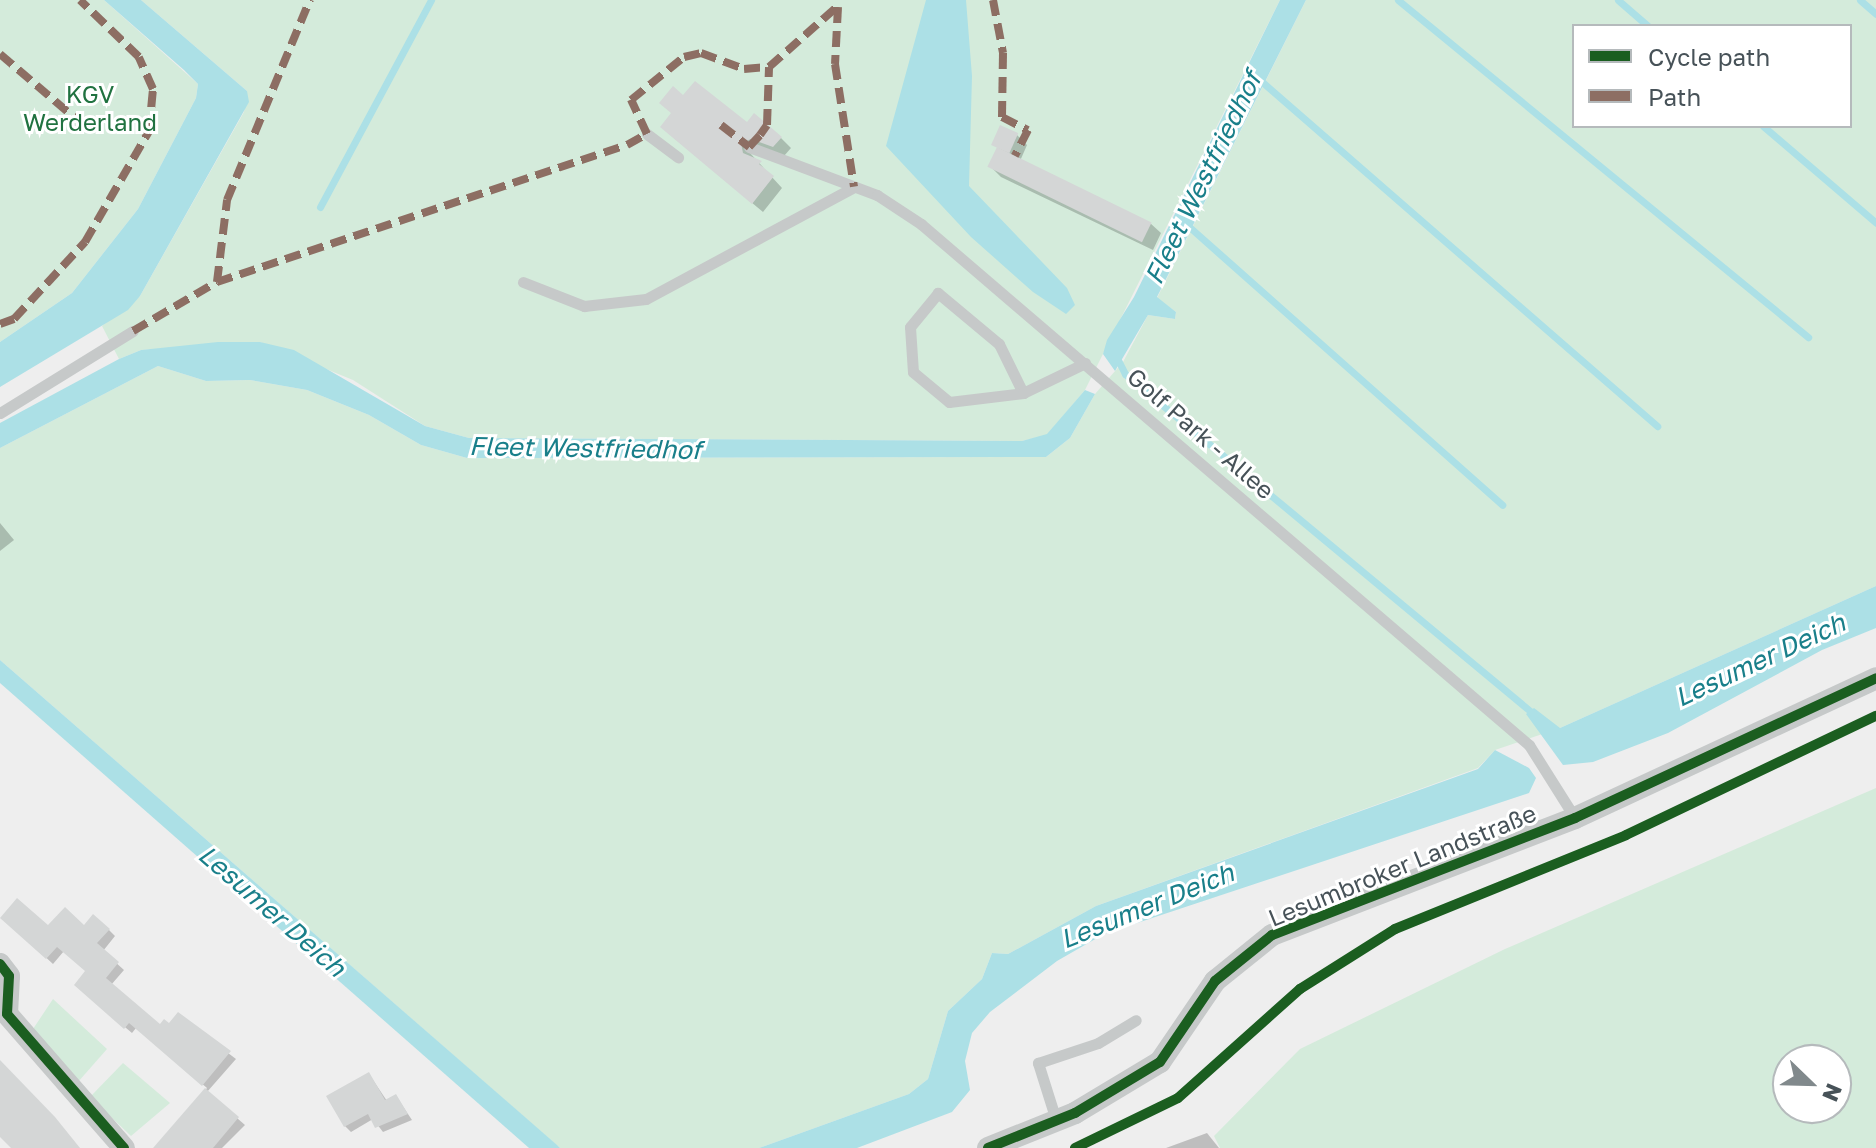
<!DOCTYPE html>
<meta charset="utf-8">
<style>
body{margin:0}
#map{position:relative;width:1876px;height:1148px;overflow:hidden;background:#eee;font-family:"Golos Text",sans-serif}
div>[style]{position:absolute}
[style*='--x']{left:calc(var(--x)*1px);top:calc(var(--y)*1px);width:calc(var(--w)*1px);rotate:calc(var(--a)*1deg)}
.green>*{inset:0;background:#d4ebdb}
.water>*{inset:0;background:#ace0e6}
.shadow>*{inset:0;background:#0003}
.stream>*{height:7px;margin:-3.5px;padding:0 3.5px;transform-origin:3.5px;border-radius:3.5px;background:#ace0e6}
.building>*{inset:0;background:#d4d6d6;transform-origin:0 0}
.lane>*{height:11px;margin:-5.5px;padding:0 5.5px;transform-origin:5.5px;border-radius:5.5px;background:#c6c9c9}
.street>*{height:22px;margin:-11px;padding:0 11px;transform-origin:11px;border-radius:11px;background:#c6c9c9}
.quiet>*{height:8px;margin-top:-4px;transform-origin:0;background:repeating-linear-gradient(90deg,#8d6e63 0 16px,transparent 0 24px)}
.cycleway>*{height:10px;margin:-5px;padding:0 5px;transform-origin:5px;border-radius:5px;background:#1b5e20}
span{translate:-50% -50%;white-space:nowrap;text-align:center;line-height:1.15;-webkit-text-stroke:6px #fff;paint-order:stroke}
.park-label{font-size:24px;color:#207240}
.street-label{font-size:24px;color:#475258}
.water-label{font-size:26px;color:#197f8a;font-style:italic}
.legend{position:absolute;left:1572px;top:24px;width:280px;height:104px;box-sizing:border-box;background:#fff;border:2px solid #b5babc;margin:0;padding:10px 14px;list-style:none;font-size:24px;color:#475258}
.legend li{display:flex;align-items:center;gap:16px;height:40px}
.legend b{width:40px;border:2px solid #b5babc}
.north{position:absolute;left:1772px;top:1044px;width:80px;height:80px;box-sizing:border-box;background:#fff;border:2px solid #b5babc;border-radius:50%;rotate:113deg;font-size:22px;font-weight:700;line-height:32px;text-align:center;color:#475258}
.north::after{content:'';display:block;margin:auto;width:28px;height:36px;background:#81898c;clip-path:polygon(50% 0,100% 100%,50% 72%,0 100%)}
</style>
<div id="map">
<div class="green">
<div style="clip-path:polygon(0 0,104px 0,198px 84px,196px 98px,138px 209px,72px 293px,0 342px)"></div>
<div style="clip-path:polygon(141px 0,1280px 0,1085px 390px,1047px 435px,1022px 441px,469px 438px,425px 426px,353px 380px,260px 342px,141px 350px,119px 359px,102px 326px,140px 296px,244px 112px,247px 91px)"></div>
<div style="clip-path:polygon(evenodd,1306px 0,1876px 0,1876px 586px,1560px 728px,1495px 750px,1478px 768px,1096px 906px,1008px 954px,992px 953px,982px 979px,948px 1011px,928px 1079px,909px 1094px,759px 1148px,560px 1148px,0 660px,0 448px,158px 366px,206px 381px,250px 380px,307px 390px,369px 415px,421px 445px,467px 458px,1046px 457px,1070px 438px,1095px 394px,1123px 362px,1148px 315px,1175px 319px,1176px 312px,1157px 298px,1306px 0,1574px 26px,1850px 26px,1850px 126px,1574px 126px,1574px 26px)"></div>
<div style="clip-path:polygon(evenodd,1876px 788px,1876px 1148px,1220px 1148px,1214px 1136px,1300px 1049px,1505px 949px,1876px 788px,1788px 1060px,1836px 1060px,1836px 1108px,1788px 1108px,1788px 1060px)"></div>
<div style="clip-path:polygon(53px 999px,107px 1049px,78px 1082px,33px 1029px)"></div>
<div style="clip-path:polygon(123px 1063px,170px 1103px,131px 1136px,90px 1097px)"></div>
</div>
<div class="water">
<div style="clip-path:polygon(104px 0,141px 0,247px 91px,249px 102px,140px 296px,128px 310px,0 387px,0 342px,72px 293px,138px 209px,196px 98px,198px 84px,184px 70px)"></div>
<div style="clip-path:polygon(926px 0,966px 0,972px 76px,969px 186px,1067px 288px,1075px 305px,1066px 314px,1033px 292px,971px 237px,886px 146px)"></div>
<div style="clip-path:polygon(1280px 0,1306px 0,1157px 297px,1176px 312px,1175px 319px,1148px 315px,1115px 371px,1103px 354px,1107px 340px,1134px 297px)"></div>
<div style="clip-path:polygon(218px 342px,260px 342px,294px 350px,425px 426px,469px 438px,1022px 441px,1047px 434px,1085px 390px,1095px 394px,1070px 438px,1046px 457px,467px 458px,421px 445px,369px 415px,307px 390px,250px 380px,206px 381px,158px 366px,0 448px,0 423px,119px 359px,141px 350px)"></div>
<div style="clip-path:polygon(1876px 586px,1876px 628px,1822px 650px,1668px 733px,1593px 762px,1563px 765px,1526px 714px,1534px 708px,1560px 728px)"></div>
<div style="clip-path:polygon(0 660px,557px 1145px,560px 1148px,529px 1148px,0 683px)"></div>
<div style="clip-path:polygon(1495px 750px,1529px 768px,1536px 778px,1529px 793px,1104px 934px,1057px 961px,990px 1012px,972px 1033px,965px 1061px,970px 1090px,952px 1112px,857px 1148px,759px 1148px,909px 1094px,928px 1079px,948px 1011px,982px 979px,992px 953px,1008px 954px,1096px 906px,1478px 769px)"></div>
</div>
<div class="shadow">
<div style="clip-path:polygon(684px 98px,781px 138px,791px 148px,784px 156px,750px 153px,782px 188px,763px 212px,673px 137px)"></div>
<div style="clip-path:polygon(1017px 135px,1027px 145px,1020px 161px,1150px 223px,1161px 233px,1153px 250px,1001px 177px,990px 166px,998px 149px)"></div>
<div style="clip-path:polygon(0 523px,14px 540px,0 551px)"></div>
<div style="clip-path:polygon(2px 917px,48px 928px,109px 930px,115px 936px,103px 951px,124px 970px,111px 985px,160px 1027px,170px 1026px,178px 1015px,236px 1059px,207px 1092px,245px 1125px,222px 1148px,161px 1148px,158px 1145px,207px 1088px,136px 1028px,132px 1033px,82px 991px,87px 972px,64px 951px,53px 964px)"></div>
<div style="clip-path:polygon(369px 1074px,387px 1101px,396px 1096px,412px 1120px,383px 1132px,373px 1119px,351px 1132px,345px 1126px)"></div>
<div style="clip-path:polygon(1207px 1133px,1219px 1148px,1166px 1148px)"></div>
</div>
<div class="stream">
<div style="--x:1398;--y:0;--w:531;--a:39.42"></div>
<div style="--x:1618;--y:0;--w:40;--a:41"></div>
<div style="--x:1860;--y:0;--w:21;--a:41"></div>
<div style="--x:1260;--y:80;--w:527;--a:41.07"></div>
<div style="--x:1763;--y:126;--w:149;--a:40.6"></div>
<div style="--x:320;--y:207;--w:235;--a:-61.8"></div>
<div style="--x:1186;--y:224;--w:423;--a:41.6"></div>
<div style="--x:1117;--y:358;--w:18;--a:63"></div>
<div style="--x:1125;--y:374;--w:533;--a:39.75"></div>
</div>
<div class="building">
<div style="clip-path:polygon(695px 81px,747px 122px,754px 113px,782px 137px,773px 147px,751px 139px,741px 143px,743px 153px,762px 161px,759px 164px,774px 176px,752px 204px,660px 127px,671px 113px,659px 103px,673px 86px,683px 95px)"></div>
<div style="left:1000px;top:125px;width:20px;height:22px;rotate:24deg"></div>
<div style="left:997px;top:147px;width:172px;height:22px;rotate:26deg"></div>
<div style="clip-path:polygon(17px 898px,48px 925px,65px 907px,84px 925px,93px 914px,110px 929px,97px 943px,119px 962px,106px 978px,160px 1024px,164px 1019px,169px 1023px,178px 1012px,231px 1051px,202px 1086px,129px 1023px,124px 1029px,74px 985px,85px 971px,57px 947px,46px 959px,0 918px)"></div>
<div style="clip-path:polygon(0 1060px,55px 1117px,80px 1148px,11px 1148px,0 1137px)"></div>
<div style="clip-path:polygon(369px 1072px,385px 1100px,396px 1094px,408px 1114px,375px 1128px,368px 1114px,344px 1127px,326px 1096px)"></div>
<div style="clip-path:polygon(205px 1088px,239px 1117px,213px 1148px,153px 1148px)"></div>
</div>
<div class="lane">
<div style="--x:647;--y:134;--w:39;--a:37"></div>
<div style="--x:749;--y:147;--w:137;--a:20.6"></div>
<div style="--x:877;--y:195;--w:53;--a:33.4"></div>
<div style="--x:921;--y:224;--w:801;--a:40.59"></div>
<div style="--x:1529;--y:745;--w:86;--a:57.8"></div>
<div style="--x:523;--y:282;--w:66;--a:21.5"></div>
<div style="--x:584;--y:306;--w:62;--a:-6.4"></div>
<div style="--x:646;--y:299;--w:236;--a:-28.3"></div>
<div style="--x:1023;--y:393;--w:55;--a:-116.1"></div>
<div style="--x:999;--y:344;--w:80;--a:-140.1"></div>
<div style="--x:938;--y:293;--w:44;--a:129.5"></div>
<div style="--x:910;--y:327;--w:45;--a:86.2"></div>
<div style="--x:913;--y:372;--w:47;--a:39.8"></div>
<div style="--x:949;--y:402;--w:75;--a:-6.9"></div>
<div style="--x:1023;--y:393;--w:69;--a:-25.8"></div>
<div style="--x:0;--y:413;--w:156;--a:-31.7"></div>
<div style="--x:1056;--y:1120;--w:60;--a:-107.5"></div>
<div style="--x:1038;--y:1063;--w:63;--a:-18.4"></div>
<div style="--x:1098;--y:1043;--w:44;--a:-31.2"></div>
</div>
<div class="street">
<div style="--x:0;--y:964;--w:15;--a:53"></div>
<div style="--x:9;--y:976;--w:38;--a:93"></div>
<div style="--x:7;--y:1014;--w:178;--a:48.9"></div>
<div style="--x:988;--y:1148;--w:94;--a:-21.9"></div>
<div style="--x:1075;--y:1113;--w:99;--a:-31"></div>
<div style="--x:1160;--y:1062;--w:98;--a:-55.8"></div>
<div style="--x:1215;--y:981;--w:73;--a:-38.9"></div>
<div style="--x:1272;--y:935;--w:325;--a:-21.1"></div>
<div style="--x:1575;--y:818;--w:332;--a:-24.9"></div>
</div>
<div class="quiet">
<div style="--x:993;--y:0;--w:54;--a:79.3"></div>
<div style="--x:1003;--y:53;--w:64;--a:90.9"></div>
<div style="--x:1002;--y:117;--w:29;--a:27"></div>
<div style="--x:1028;--y:130;--w:29;--a:117"></div>
<div style="--x:838;--y:7;--w:57;--a:93"></div>
<div style="--x:835;--y:64;--w:124;--a:81.2"></div>
<div style="--x:0;--y:54;--w:100;--a:40.5"></div>
<div style="--x:721;--y:125;--w:36;--a:38"></div>
<div style="--x:749;--y:147;--w:16;--a:-47"></div>
<div style="--x:760;--y:135;--w:12;--a:-55"></div>
<div style="--x:767;--y:125;--w:58;--a:-88"></div>
<div style="--x:217;--y:282;--w:83;--a:-83"></div>
<div style="--x:227;--y:200;--w:217;--a:-67.5"></div>
<div style="--x:0;--y:324;--w:15;--a:-20"></div>
<div style="--x:14;--y:319;--w:105;--a:-47.3"></div>
<div style="--x:85;--y:242;--w:128;--a:-60"></div>
<div style="--x:149;--y:131;--w:42;--a:-84.6"></div>
<div style="--x:153;--y:89;--w:35;--a:-114"></div>
<div style="--x:139;--y:57;--w:82;--a:-136"></div>
<div style="--x:133;--y:331;--w:97;--a:-30.3"></div>
<div style="--x:217;--y:282;--w:432;--a:-18.5"></div>
<div style="--x:627;--y:145;--w:23;--a:-29"></div>
<div style="--x:647;--y:134;--w:38;--a:-115"></div>
<div style="--x:631;--y:100;--w:68;--a:-39.1"></div>
<div style="--x:684;--y:57;--w:17;--a:-13"></div>
<div style="--x:701;--y:53;--w:46;--a:20.4"></div>
<div style="--x:744;--y:69;--w:25;--a:-5"></div>
<div style="--x:769;--y:67;--w:92;--a:-41.5"></div>
</div>
<div class="cycleway">
<div style="--x:0;--y:964;--w:15;--a:53"></div>
<div style="--x:9;--y:976;--w:38;--a:93"></div>
<div style="--x:7;--y:1014;--w:178;--a:48.9"></div>
<div style="--x:988;--y:1148;--w:94;--a:-21.9"></div>
<div style="--x:1075;--y:1113;--w:99;--a:-31"></div>
<div style="--x:1160;--y:1062;--w:98;--a:-55.8"></div>
<div style="--x:1215;--y:981;--w:73;--a:-38.9"></div>
<div style="--x:1272;--y:935;--w:325;--a:-21.1"></div>
<div style="--x:1575;--y:818;--w:332;--a:-24.9"></div>
<div style="--x:1075;--y:1148;--w:114;--a:-25.9"></div>
<div style="--x:1178;--y:1098;--w:164;--a:-41.8"></div>
<div style="--x:1300;--y:989;--w:112;--a:-32.3"></div>
<div style="--x:1395;--y:929;--w:249;--a:-22.1"></div>
<div style="--x:1626;--y:835;--w:277;--a:-25.5"></div>
</div>
<div class="park-label">
<span style="left:90px;top:108px">KGV<br>Werderland</span>
</div>
<div class="street-label">
<span style="left:1201px;top:433px;rotate:41deg">Golf Park - Allee</span>
<span style="left:1402px;top:865px;rotate:-22deg">Lesumbroker Landstraße</span>
</div>
<div class="water-label">
<span style="left:1203px;top:178px;rotate:-64deg">Fleet Westfriedhof</span>
<span style="left:585px;top:448px;rotate:1deg">Fleet Westfriedhof</span>
<span style="left:1760px;top:660px;rotate:-25deg">Lesumer Deich</span>
<span style="left:1147px;top:906px;rotate:-22deg">Lesumer Deich</span>
<span style="left:272px;top:911px;rotate:41deg">Lesumer Deich</span>
</div>
<ul class="legend">
<li><b style="height:10px;background:#1b5e20"></b>Cycle path</li>
<li><b style="height:10px;background:#8d6e63"></b>Path</li>
</ul>
<div class="north">N</div>
</div>
